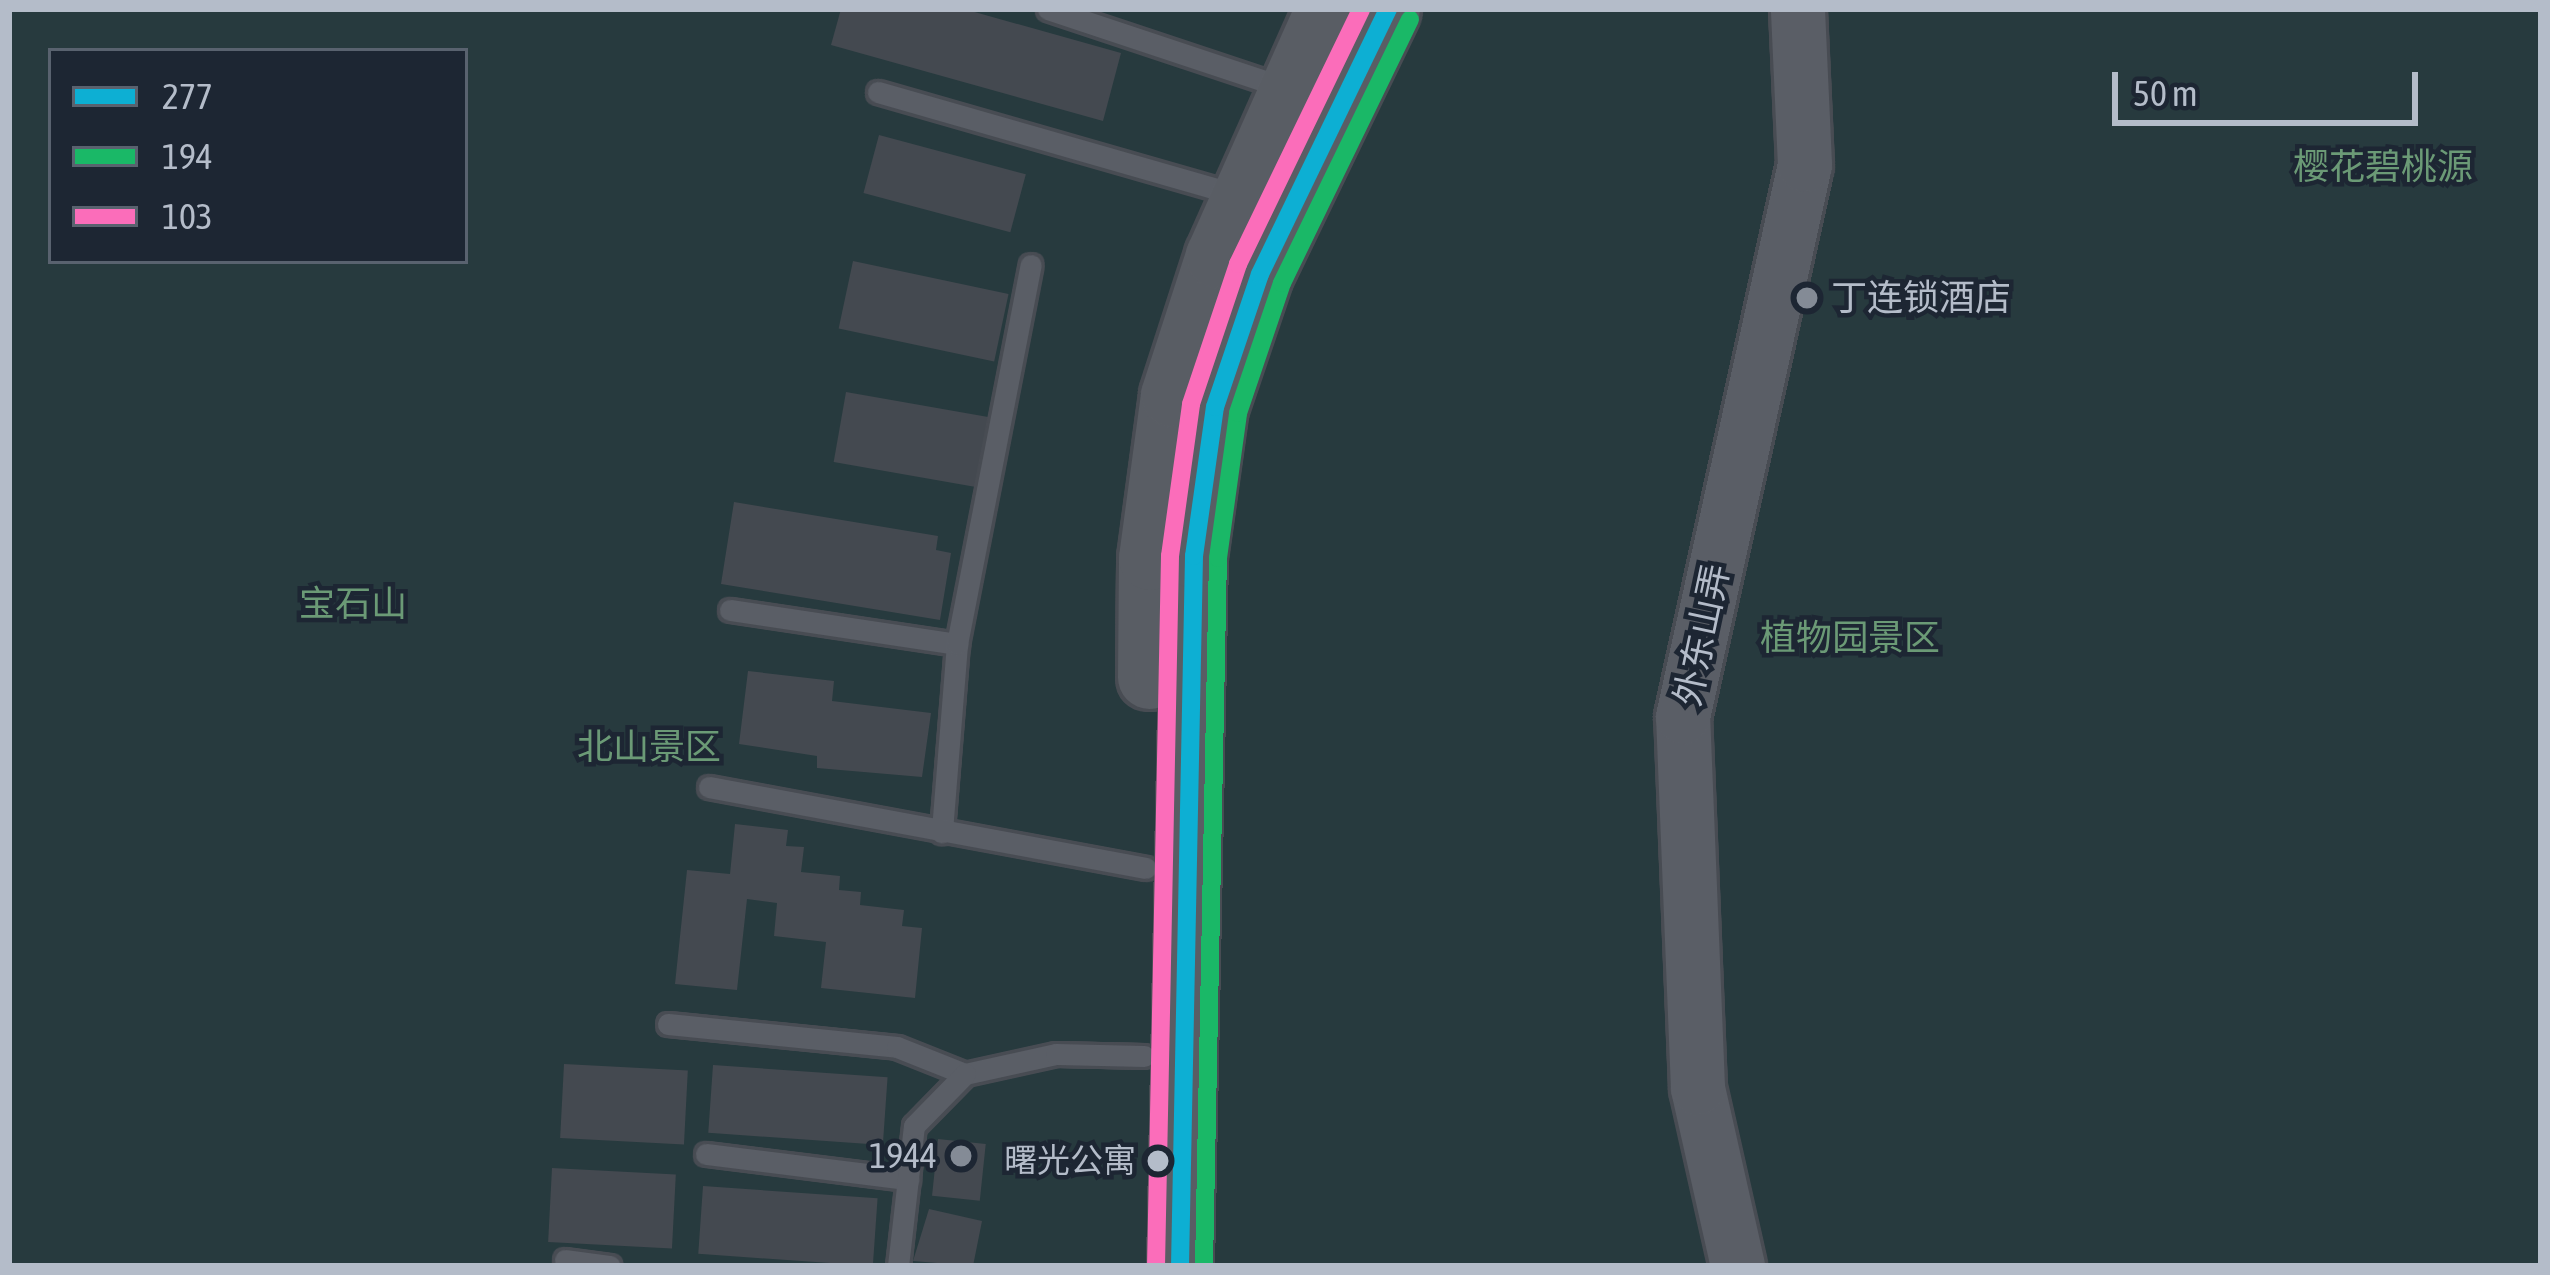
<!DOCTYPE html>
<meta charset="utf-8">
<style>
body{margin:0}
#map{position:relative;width:2550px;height:1275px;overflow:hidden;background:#2a3038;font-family:"Asap Condensed","Noto Sans SC",sans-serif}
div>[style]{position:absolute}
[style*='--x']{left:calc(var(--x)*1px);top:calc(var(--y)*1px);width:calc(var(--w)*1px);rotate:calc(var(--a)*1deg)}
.green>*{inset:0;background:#273a3e}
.building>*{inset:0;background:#444950;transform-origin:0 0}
.roads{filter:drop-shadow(3px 0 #484c53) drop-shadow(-3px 0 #484c53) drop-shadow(0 3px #484c53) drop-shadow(0 -3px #484c53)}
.service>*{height:21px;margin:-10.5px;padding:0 10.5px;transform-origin:10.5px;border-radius:10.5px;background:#5a5e66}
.tertiary>*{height:54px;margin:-27px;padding:0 27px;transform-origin:27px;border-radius:27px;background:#5a5e66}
.secondary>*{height:63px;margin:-31.5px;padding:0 31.5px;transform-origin:31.5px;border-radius:31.5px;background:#595d64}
.bus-1>*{height:18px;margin:-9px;padding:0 9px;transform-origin:9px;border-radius:9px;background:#0dafd3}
.bus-2>*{height:18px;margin:-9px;padding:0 9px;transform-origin:9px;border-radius:9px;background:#1ab867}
.bus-3>*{height:18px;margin:-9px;padding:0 9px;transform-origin:9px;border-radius:9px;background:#fb6dba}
.dots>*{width:33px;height:33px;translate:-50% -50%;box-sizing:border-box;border:6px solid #1d2633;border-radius:50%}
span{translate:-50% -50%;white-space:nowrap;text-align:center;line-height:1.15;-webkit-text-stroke:9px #1d2633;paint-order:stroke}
.bus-label{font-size:33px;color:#b4bcc9}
.right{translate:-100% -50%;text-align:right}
.park-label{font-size:36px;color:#6b9a76}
.poi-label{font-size:36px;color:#b4bcc9}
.left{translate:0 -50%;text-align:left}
.street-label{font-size:36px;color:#b4bcc9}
.frame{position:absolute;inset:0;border:12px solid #b4bcc9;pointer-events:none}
.legend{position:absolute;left:48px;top:48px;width:420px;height:216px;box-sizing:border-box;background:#1d2633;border:3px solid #59626f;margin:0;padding:15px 21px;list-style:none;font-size:36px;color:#b4bcc9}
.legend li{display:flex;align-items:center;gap:24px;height:60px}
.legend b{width:60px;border:3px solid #59626f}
.scale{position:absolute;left:2112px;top:72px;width:306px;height:54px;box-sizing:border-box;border:6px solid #b4bcc9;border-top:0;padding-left:15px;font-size:36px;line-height:42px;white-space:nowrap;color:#b4bcc9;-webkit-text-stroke:9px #1d2633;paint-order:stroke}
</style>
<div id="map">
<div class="green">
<div style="clip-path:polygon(evenodd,9px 9px,2541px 9px,2541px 1266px,9px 1266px,9px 9px,51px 51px,465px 51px,465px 261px,51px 261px,51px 51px)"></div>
</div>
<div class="building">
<div style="clip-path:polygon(841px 9px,964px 9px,1121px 53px,1103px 121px,831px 45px)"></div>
<div style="left:879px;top:135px;width:152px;height:60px;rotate:15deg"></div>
<div style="left:853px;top:261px;width:159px;height:69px;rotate:12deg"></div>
<div style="left:846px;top:392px;width:153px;height:71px;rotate:10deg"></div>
<div style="clip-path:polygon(734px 502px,938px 536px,936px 550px,951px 553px,940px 620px,721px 584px)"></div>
<div style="clip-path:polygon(748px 671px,834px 681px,832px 701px,931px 713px,922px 777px,817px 768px,817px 756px,739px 744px)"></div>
<div style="clip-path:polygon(735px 824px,788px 830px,786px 846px,804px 847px,801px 872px,840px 876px,839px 890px,861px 892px,860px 905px,904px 910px,902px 926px,922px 928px,915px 998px,821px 988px,826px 942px,774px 936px,777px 903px,747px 899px,737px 990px,675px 984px,687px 870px,730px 874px)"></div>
<div style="left:564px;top:1064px;width:124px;height:74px;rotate:3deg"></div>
<div style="left:713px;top:1065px;width:175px;height:68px;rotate:4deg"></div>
<div style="left:938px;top:1139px;width:48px;height:57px;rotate:6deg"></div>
<div style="left:552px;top:1168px;width:124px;height:74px;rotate:3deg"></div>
<div style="left:703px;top:1186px;width:175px;height:68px;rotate:4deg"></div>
<div style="clip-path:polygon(929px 1209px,982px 1221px,973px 1266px,913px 1261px)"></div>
</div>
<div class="roads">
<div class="service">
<div style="--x:1048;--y:9;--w:250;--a:18.4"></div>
<div style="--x:878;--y:92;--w:373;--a:16"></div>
<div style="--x:730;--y:610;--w:230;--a:8.5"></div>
<div style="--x:957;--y:644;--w:189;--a:94.6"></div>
<div style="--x:957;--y:644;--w:386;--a:-79"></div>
<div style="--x:709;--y:787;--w:444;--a:10.5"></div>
<div style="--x:668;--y:1024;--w:230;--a:5.7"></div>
<div style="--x:897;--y:1047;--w:73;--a:21.7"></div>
<div style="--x:965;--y:1074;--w:93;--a:-12.4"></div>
<div style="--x:1056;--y:1054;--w:88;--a:1.3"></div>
<div style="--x:706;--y:1154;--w:204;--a:7.1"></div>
<div style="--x:565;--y:1260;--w:45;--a:7.6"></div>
<div style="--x:898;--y:1266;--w:141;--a:-83.5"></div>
<div style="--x:914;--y:1126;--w:73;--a:-45.6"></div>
</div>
<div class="tertiary">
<div style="--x:1738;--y:1266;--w:182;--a:-102.7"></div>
<div style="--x:1698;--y:1088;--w:371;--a:-92.3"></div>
<div style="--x:1683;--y:717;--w:565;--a:-77.54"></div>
<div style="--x:1805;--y:165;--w:156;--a:-92.6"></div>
</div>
<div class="secondary">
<div style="--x:1149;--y:677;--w:119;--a:-89.5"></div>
<div style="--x:1150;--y:558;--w:164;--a:-82.3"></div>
<div style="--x:1172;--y:395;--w:146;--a:-72.1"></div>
<div style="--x:1217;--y:256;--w:270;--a:-66"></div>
<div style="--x:1180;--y:1266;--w:710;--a:-88.87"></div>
<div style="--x:1194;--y:556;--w:150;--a:-82"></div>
<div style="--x:1215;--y:407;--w:140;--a:-71.3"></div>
<div style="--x:1260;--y:274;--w:294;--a:-64.2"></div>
</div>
</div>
<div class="bus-1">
<div style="--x:1180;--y:1266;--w:710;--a:-88.87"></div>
<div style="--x:1194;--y:556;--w:150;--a:-82"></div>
<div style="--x:1215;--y:407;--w:140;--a:-71.3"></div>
<div style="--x:1260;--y:274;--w:294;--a:-64.2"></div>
</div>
<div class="bus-2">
<div style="--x:1204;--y:1266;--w:708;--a:-88.87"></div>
<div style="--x:1218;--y:558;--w:146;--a:-82.1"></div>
<div style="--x:1238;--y:413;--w:137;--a:-71.3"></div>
<div style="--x:1282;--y:283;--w:293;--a:-64.1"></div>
</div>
<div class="bus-3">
<div style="--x:1156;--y:1266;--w:710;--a:-88.87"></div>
<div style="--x:1170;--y:556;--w:153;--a:-82.1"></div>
<div style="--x:1191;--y:404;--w:148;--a:-71.4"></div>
<div style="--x:1238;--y:264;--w:283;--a:-64.2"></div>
</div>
<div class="dots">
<div style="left:1807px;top:298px;background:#848b96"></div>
<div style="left:961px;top:1156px;background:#848b96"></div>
<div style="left:1158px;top:1161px;background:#b4bcc9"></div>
</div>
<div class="bus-label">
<span class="right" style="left:1136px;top:1161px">曙光公寓</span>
</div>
<div class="park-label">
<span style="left:2383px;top:167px">樱花碧桃源</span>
<span style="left:353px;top:604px">宝石山</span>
<span style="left:1850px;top:638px">植物园景区</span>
<span style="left:649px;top:747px">北山景区</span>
</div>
<div class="poi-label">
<span class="left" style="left:1831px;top:298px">丁连锁酒店</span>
<span class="right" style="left:937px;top:1156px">1944</span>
</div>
<div class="street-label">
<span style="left:1702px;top:635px;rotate:-78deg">外东山弄</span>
</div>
<div class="frame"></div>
<ul class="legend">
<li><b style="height:15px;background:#0dafd3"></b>277</li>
<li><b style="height:15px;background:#1ab867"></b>194</li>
<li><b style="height:15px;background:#fb6dba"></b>103</li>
</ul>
<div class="scale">50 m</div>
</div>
